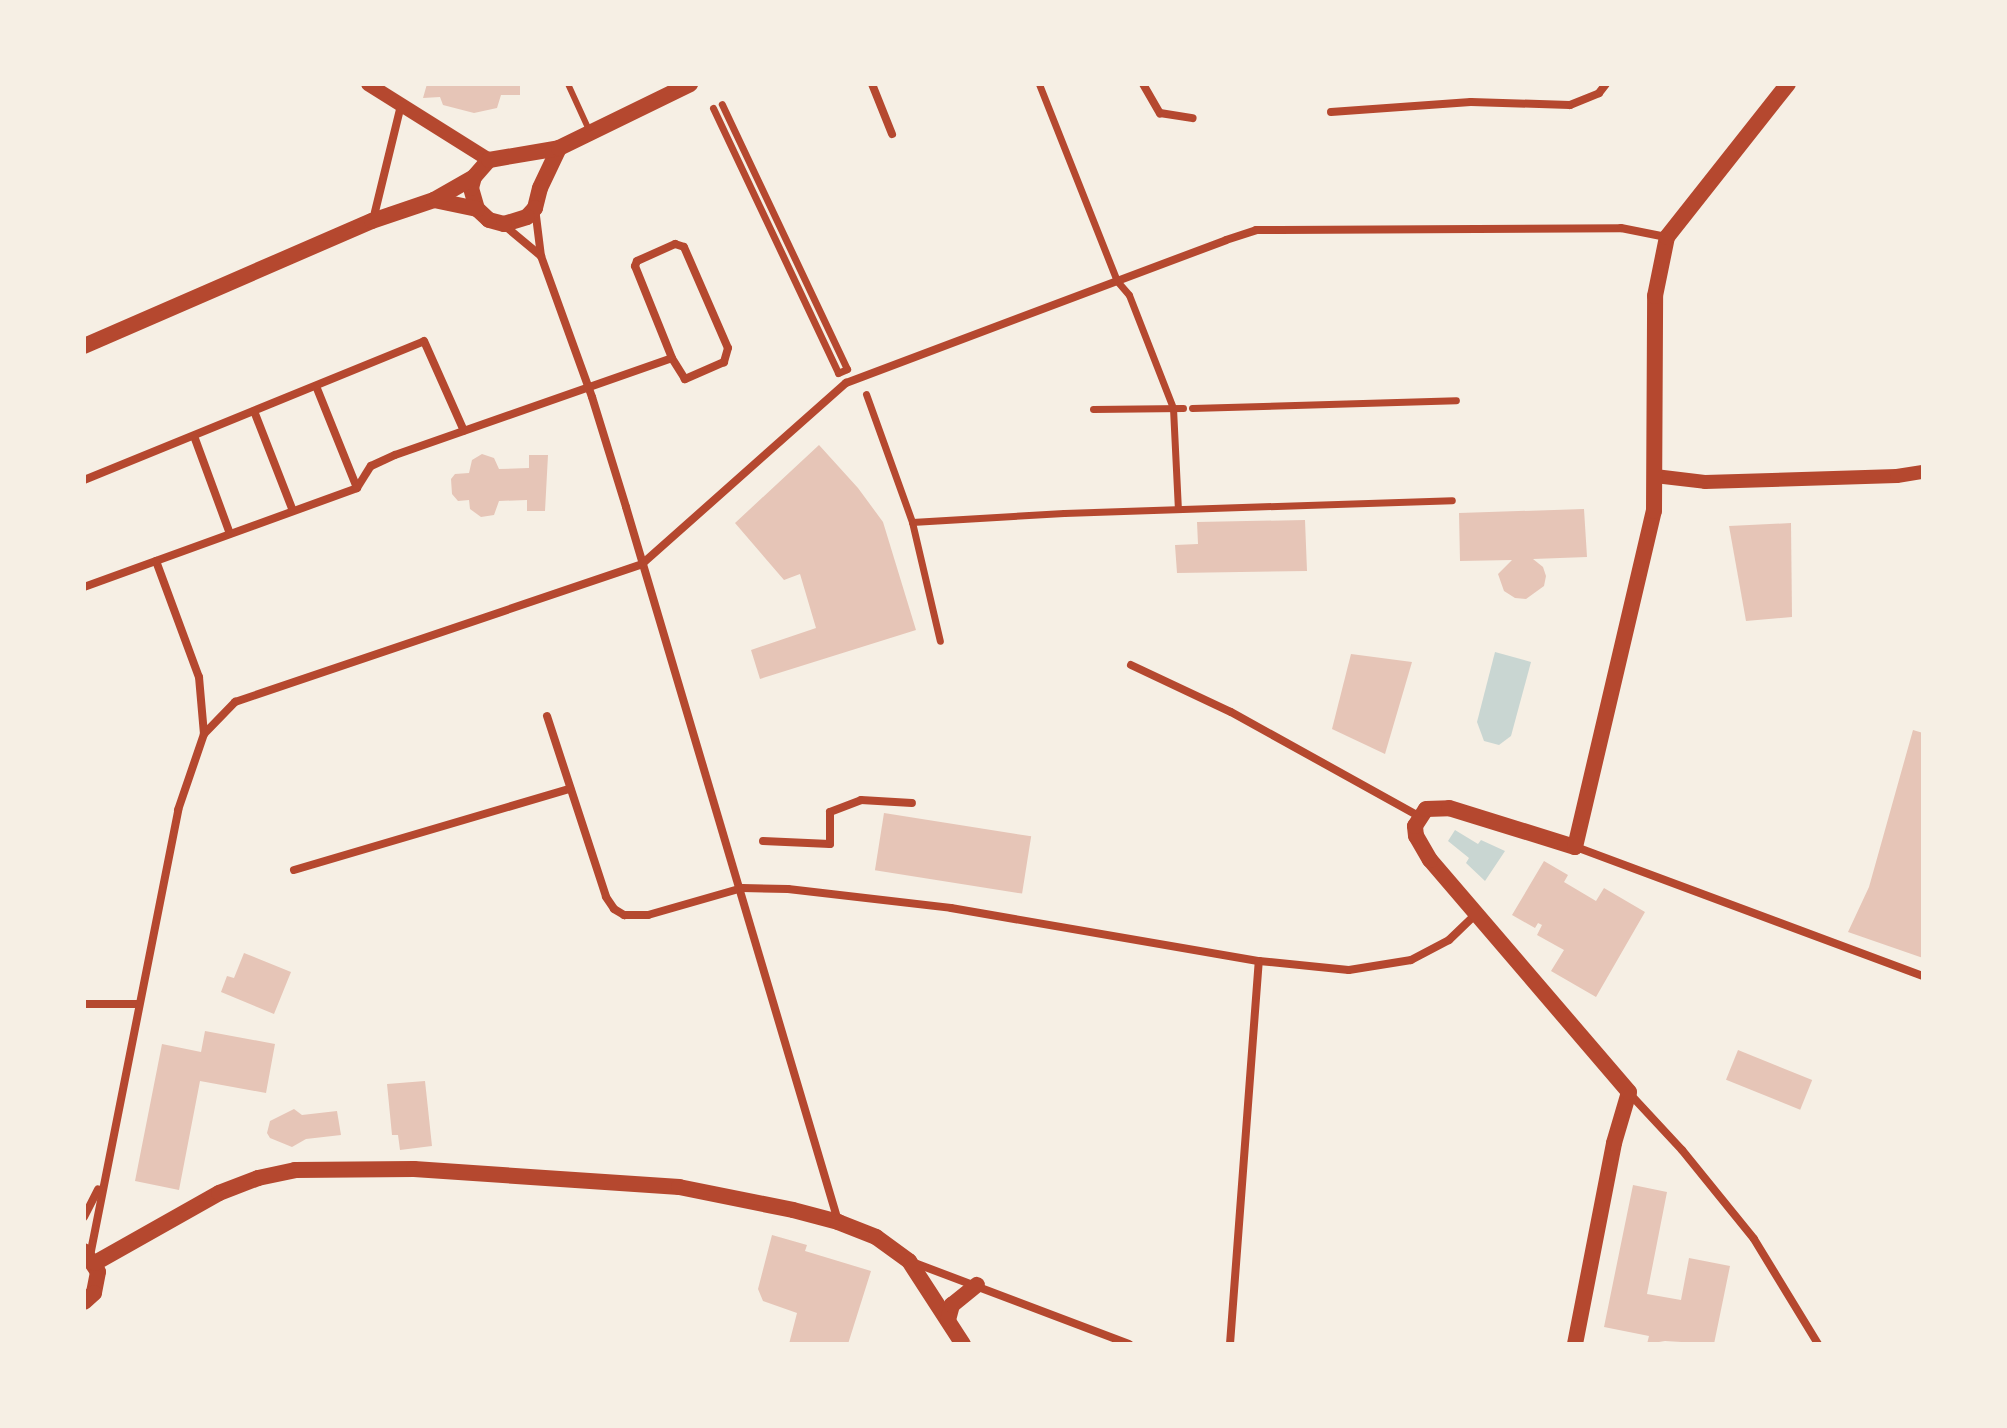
<!DOCTYPE html>
<style>
body{margin:0}
#map{position:relative;width:2007px;height:1428px;overflow:hidden;background:#f6efe4;font-family:Quicksand,sans-serif}
div>[style]{position:absolute}
[style*='--x']{left:calc(var(--x)*1px);top:calc(var(--y)*1px);width:calc(var(--w)*1px);rotate:calc(var(--a)*1deg)}
.water>*{inset:0;background:#c9d6d2}
.building>*{inset:0;background:#e6c5b7;transform-origin:0 0}
.service>*{height:6px;margin:-3px;padding:0 3px;transform-origin:3px;border-radius:3px;background:#b5482f}
.pedestrian>*{height:7px;margin:-3.5px;padding:0 3.5px;transform-origin:3.5px;border-radius:3.5px;background:#b5482f}
.minor>*{height:8px;margin:-4px;padding:0 4px;transform-origin:4px;border-radius:4px;background:#b5482f}
.tertiary>*{height:14px;margin:-7px;padding:0 7px;transform-origin:7px;border-radius:7px;background:#b5482f}
.secondary>*{height:16px;margin:-8px;padding:0 8px;transform-origin:8px;border-radius:8px;background:#b5482f}
span{translate:-50% -50%;white-space:nowrap;text-align:center;line-height:1.15;-webkit-text-stroke:7px #f6efe4;paint-order:stroke}
.frame{position:absolute;inset:0;border:86px solid #f6efe4;pointer-events:none}
</style>
<div id="map">
<div class="water">
<div style="clip-path:polygon(1495px 652px,1531px 662px,1511px 736px,1499px 745px,1484px 741px,1477px 722px)"></div>
<div style="clip-path:polygon(1455px 830px,1478px 844px,1481px 840px,1505px 851px,1485px 881px,1466px 863px,1469px 858px,1448px 841px)"></div>
</div>
<div class="building">
<div style="clip-path:polygon(427px 84px,520px 84px,520px 95px,501px 95px,497px 108px,474px 113px,443px 105px,440px 97px,423px 98px)"></div>
<div style="clip-path:polygon(819px 445px,858px 488px,883px 522px,916px 630px,760px 679px,751px 650px,816px 628px,800px 574px,784px 580px,735px 523px)"></div>
<div style="clip-path:polygon(482px 454px,494px 458px,499px 469px,529px 468px,529px 455px,548px 455px,545px 511px,527px 511px,527px 500px,499px 501px,494px 515px,481px 517px,470px 509px,469px 500px,458px 501px,452px 494px,451px 479px,455px 474px,469px 473px,472px 460px)"></div>
<div style="clip-path:polygon(1584px 509px,1587px 557px,1533px 559px,1543px 567px,1546px 576px,1544px 586px,1526px 599px,1515px 598px,1504px 591px,1498px 574px,1512px 560px,1460px 561px,1459px 513px)"></div>
<div style="clip-path:polygon(1305px 520px,1307px 571px,1177px 573px,1175px 545px,1198px 544px,1197px 522px)"></div>
<div style="clip-path:polygon(1791px 523px,1792px 617px,1746px 621px,1729px 526px)"></div>
<div style="clip-path:polygon(1351px 654px,1412px 662px,1385px 754px,1332px 729px)"></div>
<div style="clip-path:polygon(1913px 730px,1923px 733px,1923px 958px,1848px 932px,1869px 887px)"></div>
<div style="left:884px;top:813px;width:149px;height:58px;rotate:9deg"></div>
<div style="clip-path:polygon(1544px 861px,1568px 875px,1564px 882px,1596px 901px,1604px 888px,1645px 912px,1596px 997px,1551px 971px,1564px 950px,1537px 935px,1542px 925px,1538px 923px,1535px 928px,1512px 915px)"></div>
<div style="clip-path:polygon(244px 953px,291px 972px,274px 1014px,221px 992px,227px 976px,234px 978px)"></div>
<div style="clip-path:polygon(205px 1031px,275px 1044px,266px 1093px,200px 1081px,179px 1190px,135px 1181px,162px 1044px,201px 1052px)"></div>
<div style="left:1738px;top:1050px;width:80px;height:32px;rotate:22deg"></div>
<div style="clip-path:polygon(425px 1081px,432px 1146px,400px 1150px,398px 1135px,392px 1135px,387px 1084px)"></div>
<div style="clip-path:polygon(294px 1109px,302px 1115px,337px 1111px,341px 1135px,306px 1139px,292px 1147px,270px 1138px,267px 1133px,270px 1121px)"></div>
<div style="clip-path:polygon(1633px 1185px,1667px 1192px,1647px 1294px,1681px 1300px,1689px 1258px,1730px 1266px,1714px 1344px,1665px 1341px,1647px 1344px,1649px 1336px,1604px 1327px)"></div>
<div style="clip-path:polygon(772px 1235px,807px 1245px,805px 1251px,871px 1271px,848px 1344px,789px 1344px,797px 1313px,763px 1301px,758px 1289px)"></div>
</div>
<div class="service">
<div style="--x:568;--y:84;--w:53;--a:65.4"></div>
</div>
<div class="pedestrian">
<div style="--x:1039;--y:84;--w:212;--a:68.4"></div>
<div style="--x:1117;--y:281;--w:18;--a:49"></div>
<div style="--x:1129;--y:295;--w:121;--a:68.7"></div>
<div style="--x:1173;--y:408;--w:101;--a:87.2"></div>
<div style="--x:713;--y:108;--w:293;--a:64.7"></div>
<div style="--x:838;--y:373;--w:10;--a:-24"></div>
<div style="--x:847;--y:369;--w:293;--a:-115.3"></div>
<div style="--x:866;--y:394;--w:136;--a:70.2"></div>
<div style="--x:912;--y:522;--w:122;--a:76.8"></div>
<div style="--x:1192;--y:408;--w:264;--a:-1.7"></div>
<div style="--x:1093;--y:409;--w:90;--a:-0.6"></div>
<div style="--x:912;--y:522;--w:152;--a:-3.4"></div>
<div style="--x:1064;--y:513;--w:388;--a:-1.9"></div>
</div>
<div class="minor">
<div style="--x:872;--y:84;--w:54;--a:68.2"></div>
<div style="--x:1143;--y:84;--w:34;--a:60"></div>
<div style="--x:1160;--y:113;--w:33;--a:9"></div>
<div style="--x:1331;--y:112;--w:140;--a:-4.1"></div>
<div style="--x:1471;--y:102;--w:99;--a:1.7"></div>
<div style="--x:1570;--y:105;--w:31;--a:-22"></div>
<div style="--x:1599;--y:93;--w:11;--a:-52"></div>
<div style="--x:535;--y:208;--w:48;--a:82.9"></div>
<div style="--x:541;--y:256;--w:150;--a:70.1"></div>
<div style="--x:592;--y:397;--w:115;--a:72.8"></div>
<div style="--x:626;--y:507;--w:745;--a:73.46"></div>
<div style="--x:373;--y:220;--w:118;--a:-76.3"></div>
<div style="--x:505;--y:226;--w:47;--a:39.8"></div>
<div style="--x:675;--y:244;--w:9;--a:18"></div>
<div style="--x:684;--y:247;--w:110;--a:66.5"></div>
<div style="--x:728;--y:348;--w:15;--a:106"></div>
<div style="--x:724;--y:362;--w:43;--a:156.4"></div>
<div style="--x:685;--y:379;--w:25;--a:-122"></div>
<div style="--x:672;--y:358;--w:99;--a:-111.9"></div>
<div style="--x:635;--y:266;--w:5;--a:-68"></div>
<div style="--x:637;--y:261;--w:42;--a:-24.1"></div>
<div style="--x:316;--y:386;--w:110;--a:68.1"></div>
<div style="--x:254;--y:411;--w:107;--a:68.7"></div>
<div style="--x:194;--y:436;--w:104;--a:69.8"></div>
<div style="--x:84;--y:480;--w:367;--a:-22.2"></div>
<div style="--x:424;--y:341;--w:98;--a:66"></div>
<div style="--x:156;--y:561;--w:124;--a:69.7"></div>
<div style="--x:199;--y:677;--w:57;--a:85"></div>
<div style="--x:84;--y:587;--w:290;--a:-19.9"></div>
<div style="--x:357;--y:488;--w:26;--a:-58"></div>
<div style="--x:371;--y:466;--w:26;--a:-25"></div>
<div style="--x:395;--y:455;--w:293;--a:-19.3"></div>
<div style="--x:1131;--y:665;--w:110;--a:25.2"></div>
<div style="--x:1231;--y:712;--w:215;--a:29"></div>
<div style="--x:547;--y:716;--w:190;--a:71.9"></div>
<div style="--x:606;--y:897;--w:14;--a:56"></div>
<div style="--x:614;--y:909;--w:12;--a:31"></div>
<div style="--x:624;--y:915;--w:24;--a:0"></div>
<div style="--x:648;--y:915;--w:98;--a:-16"></div>
<div style="--x:742;--y:888;--w:46;--a:1.2"></div>
<div style="--x:788;--y:889;--w:164;--a:6.6"></div>
<div style="--x:951;--y:908;--w:313;--a:9.8"></div>
<div style="--x:1259;--y:961;--w:90;--a:5.7"></div>
<div style="--x:1349;--y:970;--w:63;--a:-9.2"></div>
<div style="--x:1411;--y:960;--w:43;--a:-27.8"></div>
<div style="--x:1449;--y:940;--w:37;--a:-44"></div>
<div style="--x:763;--y:841;--w:67;--a:2.6"></div>
<div style="--x:830;--y:844;--w:32;--a:-90"></div>
<div style="--x:830;--y:812;--w:33;--a:-21"></div>
<div style="--x:861;--y:800;--w:51;--a:3.4"></div>
<div style="--x:1576;--y:847;--w:370;--a:20.4"></div>
<div style="--x:294;--y:870;--w:288;--a:-16.4"></div>
<div style="--x:84;--y:1004;--w:54;--a:0"></div>
<div style="--x:1629;--y:1093;--w:78;--a:47.1"></div>
<div style="--x:1682;--y:1150;--w:114;--a:51"></div>
<div style="--x:1754;--y:1239;--w:123;--a:58.6"></div>
<div style="--x:84;--y:1217;--w:31;--a:-63"></div>
<div style="--x:90;--y:1256;--w:455;--a:-78.8"></div>
<div style="--x:178;--y:810;--w:80;--a:-71.1"></div>
<div style="--x:204;--y:734;--w:45;--a:-45.9"></div>
<div style="--x:235;--y:702;--w:430;--a:-18.7"></div>
<div style="--x:642;--y:564;--w:273;--a:-41.6"></div>
<div style="--x:846;--y:383;--w:406;--a:-20.6"></div>
<div style="--x:1226;--y:240;--w:32;--a:-18"></div>
<div style="--x:1256;--y:230;--w:23;--a:0"></div>
<div style="--x:1279;--y:230;--w:342;--a:-0.3"></div>
<div style="--x:1621;--y:228;--w:46;--a:11.3"></div>
<div style="--x:912;--y:1262;--w:232;--a:20.7"></div>
<div style="--x:1230;--y:1344;--w:384;--a:-85.7"></div>
</div>
<div class="tertiary">
<div style="--x:368;--y:84;--w:143;--a:32.1"></div>
<div style="--x:1655;--y:476;--w:50;--a:6.8"></div>
<div style="--x:1705;--y:482;--w:192;--a:-1.8"></div>
<div style="--x:1897;--y:476;--w:26;--a:-9"></div>
</div>
<div class="secondary">
<div style="--x:559;--y:148;--w:44;--a:115.4"></div>
<div style="--x:540;--y:188;--w:21;--a:104"></div>
<div style="--x:535;--y:208;--w:12;--a:132"></div>
<div style="--x:527;--y:217;--w:24;--a:163"></div>
<div style="--x:504;--y:224;--w:16;--a:-165"></div>
<div style="--x:489;--y:220;--w:16;--a:-137"></div>
<div style="--x:477;--y:209;--w:22;--a:-106"></div>
<div style="--x:471;--y:188;--w:11;--a:-75"></div>
<div style="--x:474;--y:177;--w:23;--a:-49"></div>
<div style="--x:489;--y:160;--w:71;--a:-9.7"></div>
<div style="--x:559;--y:148;--w:146;--a:-26"></div>
<div style="--x:434;--y:200;--w:44;--a:11.8"></div>
<div style="--x:84;--y:346;--w:314;--a:-23.5"></div>
<div style="--x:372;--y:221;--w:65;--a:-18.7"></div>
<div style="--x:434;--y:200;--w:46;--a:-29.9"></div>
<div style="--x:84;--y:1251;--w:25;--a:56"></div>
<div style="--x:98;--y:1272;--w:21;--a:101"></div>
<div style="--x:94;--y:1293;--w:13;--a:138"></div>
<div style="--x:95;--y:1263;--w:142;--a:-29.4"></div>
<div style="--x:219;--y:1193;--w:42;--a:-21"></div>
<div style="--x:258;--y:1178;--w:38;--a:-12"></div>
<div style="--x:295;--y:1170;--w:119;--a:-0.5"></div>
<div style="--x:414;--y:1169;--w:266;--a:3.9"></div>
<div style="--x:679;--y:1187;--w:116;--a:11.4"></div>
<div style="--x:793;--y:1210;--w:47;--a:14.9"></div>
<div style="--x:838;--y:1222;--w:41;--a:21.5"></div>
<div style="--x:876;--y:1237;--w:41;--a:36"></div>
<div style="--x:909;--y:1261;--w:99;--a:57"></div>
<div style="--x:948;--y:1320;--w:16;--a:-75"></div>
<div style="--x:952;--y:1305;--w:32;--a:-39"></div>
<div style="--x:1575;--y:1344;--w:205;--a:-79"></div>
<div style="--x:1614;--y:1143;--w:53;--a:-73.6"></div>
<div style="--x:1629;--y:1092;--w:306;--a:-130.6"></div>
<div style="--x:1430;--y:860;--w:28;--a:-120"></div>
<div style="--x:1416;--y:836;--w:10;--a:-96"></div>
<div style="--x:1415;--y:826;--w:20;--a:-57"></div>
<div style="--x:1426;--y:809;--w:23;--a:-2"></div>
<div style="--x:1449;--y:808;--w:132;--a:17.2"></div>
<div style="--x:1575;--y:847;--w:345;--a:-76.8"></div>
<div style="--x:1654;--y:511;--w:215;--a:-89.7"></div>
<div style="--x:1655;--y:296;--w:60;--a:-78.5"></div>
<div style="--x:1667;--y:237;--w:195;--a:-51.7"></div>
</div>
<div class="frame"></div>
</div>
